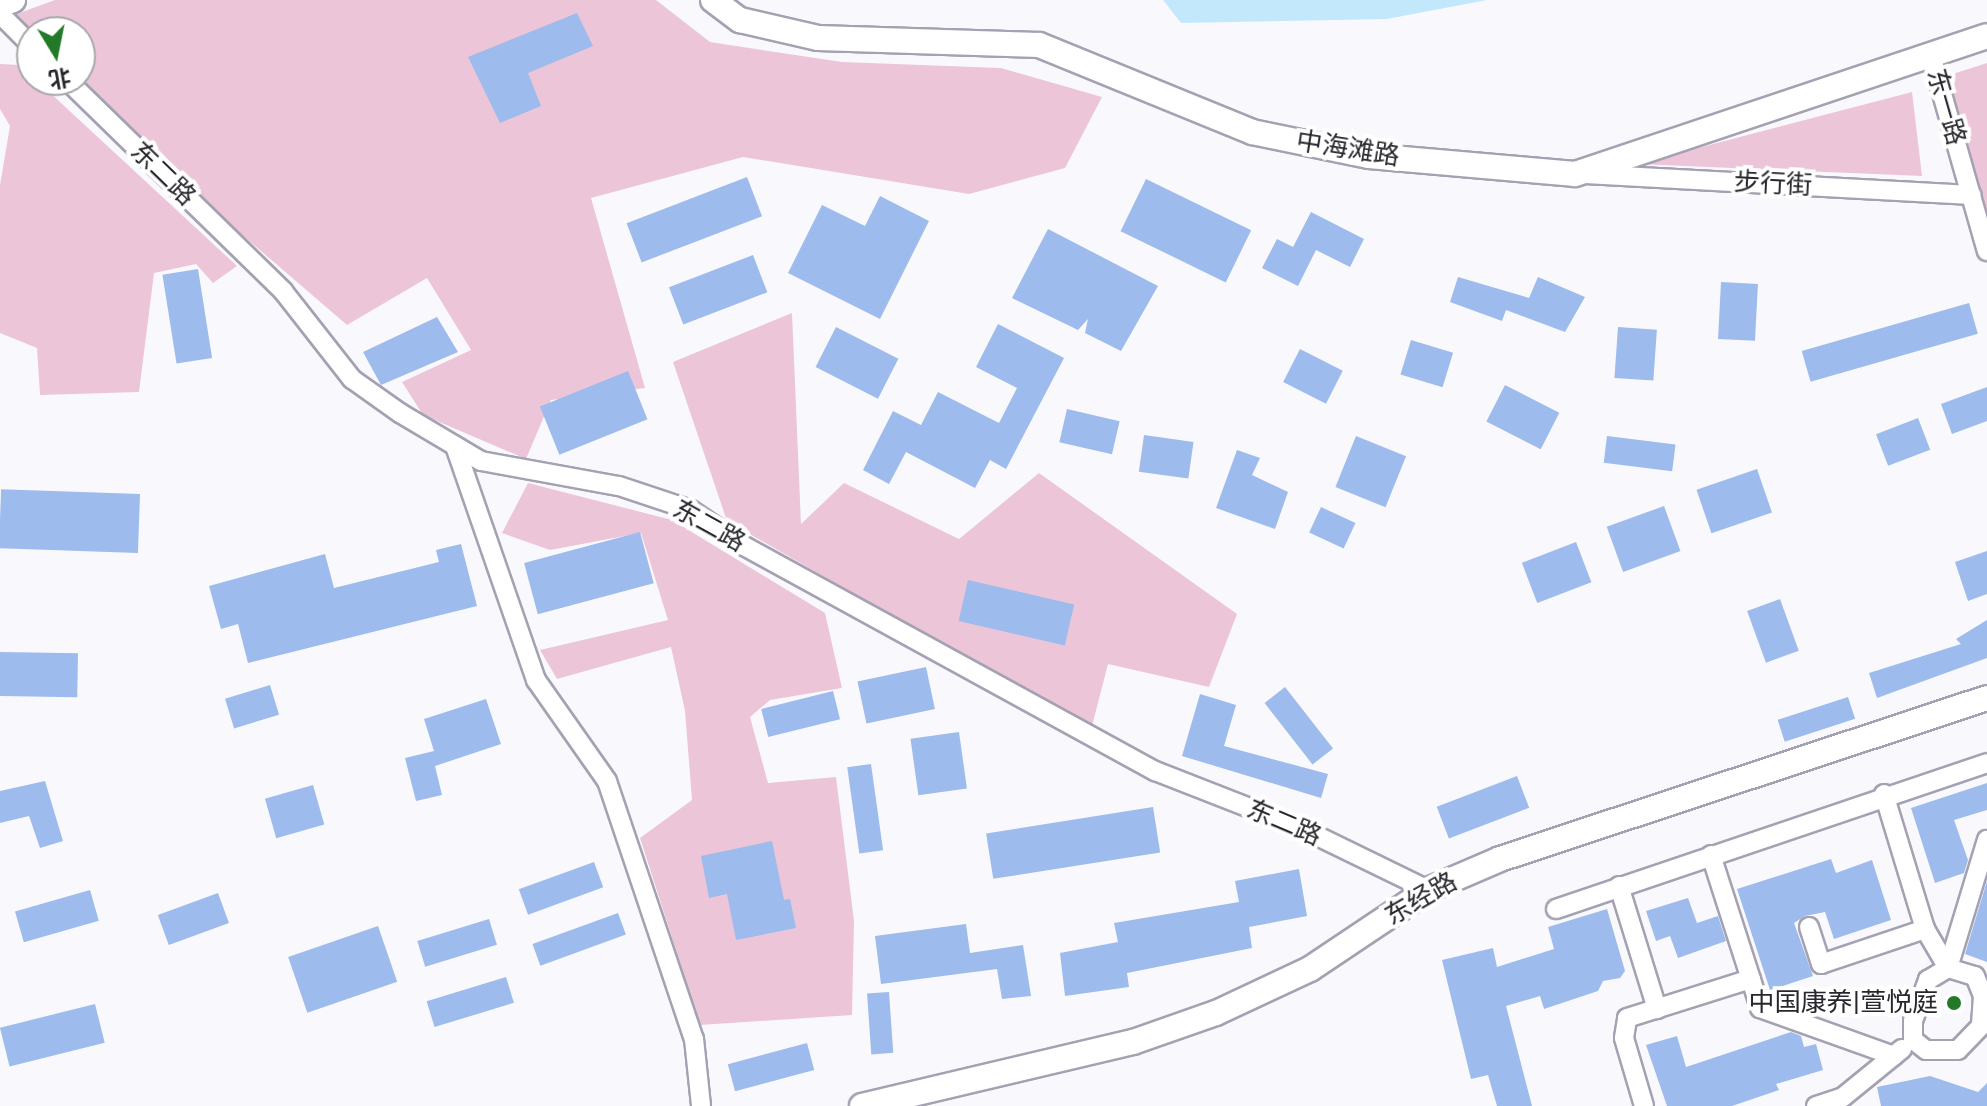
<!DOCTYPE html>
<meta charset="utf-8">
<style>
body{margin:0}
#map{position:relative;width:1987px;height:1106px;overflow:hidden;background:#f9f9fd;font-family:Karla,"Noto Sans SC",sans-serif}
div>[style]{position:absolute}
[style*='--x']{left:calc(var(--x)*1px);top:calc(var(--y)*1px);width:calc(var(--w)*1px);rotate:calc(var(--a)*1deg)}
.green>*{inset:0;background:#ecc6d8}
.water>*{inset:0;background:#c3e8fb}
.building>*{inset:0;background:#9dbbec;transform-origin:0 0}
.roads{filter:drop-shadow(2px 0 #a4a2b2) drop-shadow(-2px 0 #a4a2b2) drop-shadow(0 2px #a4a2b2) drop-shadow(0 -2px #a4a2b2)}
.minor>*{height:18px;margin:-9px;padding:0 9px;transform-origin:9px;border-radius:9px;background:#fff}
.major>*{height:24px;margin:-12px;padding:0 12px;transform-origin:12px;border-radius:12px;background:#fff}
.dots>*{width:22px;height:22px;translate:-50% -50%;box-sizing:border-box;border:4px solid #fff;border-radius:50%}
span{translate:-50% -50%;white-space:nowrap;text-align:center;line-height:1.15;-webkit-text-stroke:8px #fff;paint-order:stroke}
.street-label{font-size:26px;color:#26262c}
.poi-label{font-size:26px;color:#26262c}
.right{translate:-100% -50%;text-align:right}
.north{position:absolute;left:16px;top:16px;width:80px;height:80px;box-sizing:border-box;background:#fff;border:2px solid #a8a8ab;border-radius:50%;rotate:170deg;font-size:22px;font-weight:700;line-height:32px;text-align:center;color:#26262c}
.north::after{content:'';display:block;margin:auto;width:28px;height:36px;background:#227a28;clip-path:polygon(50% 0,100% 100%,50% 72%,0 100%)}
</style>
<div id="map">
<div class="green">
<div style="clip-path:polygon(55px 0,656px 0,710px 42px,842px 62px,1001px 68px,1102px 97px,1065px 168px,969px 194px,743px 157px,591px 198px,645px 388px,551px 400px,526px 459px,423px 415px,402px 382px,471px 350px,427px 278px,347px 325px,218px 214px,78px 80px,80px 32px,32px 32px,32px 36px,11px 16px)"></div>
<div style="clip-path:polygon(1987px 63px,1987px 240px,1937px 79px)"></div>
<div style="clip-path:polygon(0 64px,20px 65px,237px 266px,213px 283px,196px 264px,154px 273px,139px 392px,40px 395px,37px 348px,0 333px,0 185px,10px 126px,0 109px)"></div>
<div style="clip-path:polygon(1912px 92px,1922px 176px,1637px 164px)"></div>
<div style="clip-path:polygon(792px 313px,801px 524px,844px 483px,959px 539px,1039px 473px,1237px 614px,1209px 687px,1108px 664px,1091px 730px,727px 521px,673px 362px)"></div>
<div style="clip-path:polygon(528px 483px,672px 520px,825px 613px,842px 688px,770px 700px,750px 717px,768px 783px,836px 777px,854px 921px,852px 1015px,700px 1025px,640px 838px,692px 800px,685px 711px,671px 647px,557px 679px,540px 650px,668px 620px,641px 533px,550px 550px,502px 533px)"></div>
</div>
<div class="water">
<div style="clip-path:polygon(1163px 0,1487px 0,1387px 19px,1181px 23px)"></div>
</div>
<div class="building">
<div style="clip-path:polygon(577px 13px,593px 46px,528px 73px,541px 106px,500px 123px,468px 57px)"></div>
<div style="left:747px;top:177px;width:42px;height:129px;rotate:69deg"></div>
<div style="left:1146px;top:179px;width:117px;height:58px;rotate:26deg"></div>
<div style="clip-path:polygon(880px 196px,929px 221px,880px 319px,788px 273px,822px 205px,865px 226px)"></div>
<div style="clip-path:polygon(1311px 212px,1364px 239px,1350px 267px,1316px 250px,1298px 286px,1262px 268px,1277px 239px,1293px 247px)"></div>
<div style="clip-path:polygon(1048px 229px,1158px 286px,1121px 351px,1085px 333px,1088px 319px,1078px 330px,1012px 298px)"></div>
<div style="left:753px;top:255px;width:40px;height:90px;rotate:69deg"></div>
<div style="left:198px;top:269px;width:90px;height:36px;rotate:81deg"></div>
<div style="clip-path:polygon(1458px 277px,1529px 298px,1538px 277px,1585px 297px,1565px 332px,1506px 310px,1502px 321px,1450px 302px)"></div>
<div style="left:1721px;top:282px;width:37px;height:57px;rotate:3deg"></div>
<div style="left:1969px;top:303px;width:32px;height:174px;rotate:74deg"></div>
<div style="clip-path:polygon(437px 317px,458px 352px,381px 385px,363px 352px)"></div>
<div style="clip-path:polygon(998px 324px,1064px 358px,1006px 469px,990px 460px,975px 488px,906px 452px,889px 484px,863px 470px,893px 411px,921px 425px,938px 392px,999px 423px,1017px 388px,976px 367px)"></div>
<div style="left:836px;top:327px;width:70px;height:45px;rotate:27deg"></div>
<div style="left:1618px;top:327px;width:39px;height:51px;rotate:4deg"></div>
<div style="left:1411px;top:340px;width:44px;height:36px;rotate:17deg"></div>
<div style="left:1300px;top:349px;width:48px;height:37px;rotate:27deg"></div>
<div style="left:628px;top:371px;width:52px;height:95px;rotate:68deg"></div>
<div style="left:1505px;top:385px;width:61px;height:41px;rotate:27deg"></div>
<div style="clip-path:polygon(1987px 387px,1987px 421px,1952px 434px,1941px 404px)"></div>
<div style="left:1067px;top:409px;width:54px;height:34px;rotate:13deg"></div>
<div style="left:1918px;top:418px;width:34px;height:45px;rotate:69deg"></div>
<div style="left:1144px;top:435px;width:50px;height:37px;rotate:8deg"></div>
<div style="left:1356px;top:436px;width:54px;height:55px;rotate:22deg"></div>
<div style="left:1607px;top:436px;width:69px;height:27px;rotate:7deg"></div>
<div style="clip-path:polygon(1237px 450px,1260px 458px,1252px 475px,1288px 492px,1275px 529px,1216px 508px)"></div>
<div style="left:1757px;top:469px;width:46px;height:64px;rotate:71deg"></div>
<div style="left:140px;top:494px;width:59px;height:139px;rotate:92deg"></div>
<div style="left:1664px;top:506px;width:48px;height:61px;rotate:70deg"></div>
<div style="left:1321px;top:507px;width:38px;height:28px;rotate:25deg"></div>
<div style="left:640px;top:532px;width:53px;height:120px;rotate:75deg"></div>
<div style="left:1576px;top:542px;width:43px;height:58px;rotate:69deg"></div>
<div style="clip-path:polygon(461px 544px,477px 606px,248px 663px,238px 624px,221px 629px,209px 586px,325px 554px,334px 588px,439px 562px,436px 550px)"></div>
<div style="clip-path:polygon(1987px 551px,1987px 594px,1968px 601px,1955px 562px)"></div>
<div style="left:968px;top:580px;width:109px;height:42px;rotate:13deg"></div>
<div style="left:1780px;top:599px;width:55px;height:35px;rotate:70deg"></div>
<div style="clip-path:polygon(1987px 620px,1987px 658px,1877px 698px,1869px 673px,1961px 644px,1956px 639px)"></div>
<div style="left:0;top:652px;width:78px;height:44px;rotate:1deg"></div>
<div style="left:926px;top:667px;width:43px;height:70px;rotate:78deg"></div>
<div style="left:270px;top:685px;width:31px;height:47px;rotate:73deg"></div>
<div style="left:1285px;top:687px;width:78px;height:26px;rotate:52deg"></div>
<div style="left:833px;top:691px;width:29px;height:74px;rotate:76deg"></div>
<div style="clip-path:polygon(1200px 694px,1236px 705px,1224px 746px,1328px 774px,1321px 798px,1182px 756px)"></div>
<div style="left:1848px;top:697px;width:23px;height:74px;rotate:72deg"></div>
<div style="clip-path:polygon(486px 699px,501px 744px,435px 766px,442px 795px,416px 801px,405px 758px,434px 751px,424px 719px)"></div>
<div style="left:959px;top:732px;width:57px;height:49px;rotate:82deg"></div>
<div style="left:871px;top:764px;width:87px;height:24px;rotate:82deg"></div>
<div style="left:1517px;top:776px;width:34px;height:86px;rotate:69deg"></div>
<div style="clip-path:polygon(45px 781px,63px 841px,40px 848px,29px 816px,0 823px,0 791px)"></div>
<div style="clip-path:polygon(1987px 783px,1987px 810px,1954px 820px,1968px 860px,1964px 873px,1935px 883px,1911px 808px)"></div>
<div style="left:313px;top:785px;width:41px;height:50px;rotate:74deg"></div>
<div style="left:1153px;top:807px;width:46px;height:169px;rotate:81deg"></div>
<div style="clip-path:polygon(772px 841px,784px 900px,790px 899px,796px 928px,736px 940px,727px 894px,709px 898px,701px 856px)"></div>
<div style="clip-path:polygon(1831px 859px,1836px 873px,1872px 860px,1891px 920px,1834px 939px,1825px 912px,1805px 916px,1794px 923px,1813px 976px,1770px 990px,1737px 889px)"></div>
<div style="left:594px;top:862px;width:27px;height:80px;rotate:70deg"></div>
<div style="clip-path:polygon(1299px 869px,1307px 916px,1249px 927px,1252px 948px,1127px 973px,1129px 987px,1065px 996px,1060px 953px,1118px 942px,1114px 923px,1239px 902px,1235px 881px)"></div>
<div style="clip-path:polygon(1987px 881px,1987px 962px,1965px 954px)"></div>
<div style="left:90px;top:890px;width:32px;height:78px;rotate:74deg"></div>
<div style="left:218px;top:893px;width:32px;height:64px;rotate:70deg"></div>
<div style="clip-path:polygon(1688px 898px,1697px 923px,1718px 916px,1726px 941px,1678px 958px,1670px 936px,1656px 941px,1646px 911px)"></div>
<div style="clip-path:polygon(1607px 909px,1625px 971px,1620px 978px,1603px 981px,1598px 991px,1544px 1009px,1540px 996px,1506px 1006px,1532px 1106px,1497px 1106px,1488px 1075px,1471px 1079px,1442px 960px,1493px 948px,1497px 967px,1554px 949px,1548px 927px)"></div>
<div style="left:618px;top:913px;width:23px;height:91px;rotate:70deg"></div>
<div style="left:489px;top:919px;width:27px;height:75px;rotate:73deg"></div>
<div style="clip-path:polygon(966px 924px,970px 953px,1023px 945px,1031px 996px,1002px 999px,997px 969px,881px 984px,875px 936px)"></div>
<div style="left:378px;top:926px;width:59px;height:95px;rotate:71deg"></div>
<div style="left:506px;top:977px;width:27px;height:83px;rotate:73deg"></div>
<div style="left:889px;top:992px;width:61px;height:22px;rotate:86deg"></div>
<div style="left:95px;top:1004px;width:40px;height:98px;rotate:76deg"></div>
<div style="clip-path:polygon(1791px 1032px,1801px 1036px,1804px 1047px,1816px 1044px,1823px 1070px,1776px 1084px,1779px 1090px,1732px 1106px,1667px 1106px,1646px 1045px,1677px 1036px,1686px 1067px)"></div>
<div style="left:807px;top:1043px;width:28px;height:82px;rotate:75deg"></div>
<div style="clip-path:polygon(1930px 1076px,1978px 1092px,1987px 1083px,1987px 1106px,1881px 1106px,1877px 1087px)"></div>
</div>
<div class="roads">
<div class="minor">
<div style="--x:0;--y:14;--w:45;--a:45"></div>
<div style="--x:1931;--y:55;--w:204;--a:74.1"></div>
<div style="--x:67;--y:80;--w:302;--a:44.3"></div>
<div style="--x:283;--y:291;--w:112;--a:51.9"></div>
<div style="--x:352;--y:379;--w:59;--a:35.3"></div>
<div style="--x:400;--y:413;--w:94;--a:30.7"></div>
<div style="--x:481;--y:461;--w:140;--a:10.3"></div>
<div style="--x:619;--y:486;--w:76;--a:18.4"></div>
<div style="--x:691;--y:510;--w:64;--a:34.2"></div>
<div style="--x:744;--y:546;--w:469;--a:28.7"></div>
<div style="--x:1155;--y:771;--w:157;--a:21.3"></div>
<div style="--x:1301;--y:828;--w:141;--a:26"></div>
<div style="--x:1585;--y:174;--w:387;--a:3.1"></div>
<div style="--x:455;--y:446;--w:248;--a:70.9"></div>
<div style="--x:536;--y:680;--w:123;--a:54.9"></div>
<div style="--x:607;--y:781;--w:272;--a:71.4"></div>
<div style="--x:694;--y:1039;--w:67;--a:84"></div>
<div style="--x:1884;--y:794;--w:141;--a:73.1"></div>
<div style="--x:1925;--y:929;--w:45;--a:59.5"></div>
<div style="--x:1711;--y:855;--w:161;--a:72.2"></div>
<div style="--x:1760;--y:1008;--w:142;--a:19.7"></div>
<div style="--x:1619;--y:886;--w:129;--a:72.8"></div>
<div style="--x:1556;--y:909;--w:455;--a:-18.7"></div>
<div style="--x:1809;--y:927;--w:39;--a:72"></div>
<div style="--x:1821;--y:964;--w:110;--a:-18.6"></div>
<div style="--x:1948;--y:968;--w:28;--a:17"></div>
<div style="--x:1975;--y:976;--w:22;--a:68"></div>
<div style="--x:1983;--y:996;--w:30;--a:94"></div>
<div style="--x:1981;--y:1026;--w:33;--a:134"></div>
<div style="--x:1958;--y:1050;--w:32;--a:180"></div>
<div style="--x:1926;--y:1050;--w:16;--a:-142"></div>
<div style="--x:1913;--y:1040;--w:19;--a:-90"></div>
<div style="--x:1913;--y:1021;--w:44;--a:-69.9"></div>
<div style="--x:1928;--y:980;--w:23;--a:-31"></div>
<div style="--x:1948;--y:968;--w:134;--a:-73.1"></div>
<div style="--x:1644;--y:1106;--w:71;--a:-106.4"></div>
<div style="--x:1624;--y:1038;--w:20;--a:-81"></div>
<div style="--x:1627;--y:1018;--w:130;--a:-17.5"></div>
<div style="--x:1816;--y:1106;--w:28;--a:-18"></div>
<div style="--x:1843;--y:1097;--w:76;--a:-39.1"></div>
</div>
<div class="major">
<div style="--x:713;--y:0;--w:34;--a:37"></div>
<div style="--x:740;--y:20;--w:80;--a:13"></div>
<div style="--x:818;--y:38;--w:221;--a:1.8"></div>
<div style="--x:1039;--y:45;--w:230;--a:22.2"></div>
<div style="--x:1252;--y:132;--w:119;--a:11.6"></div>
<div style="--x:1369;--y:156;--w:207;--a:5"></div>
<div style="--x:1575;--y:174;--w:434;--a:-18.5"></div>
<div style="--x:0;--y:5;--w:14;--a:-21"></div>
<div style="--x:862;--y:1106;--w:278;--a:-13.3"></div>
<div style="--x:1133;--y:1042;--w:88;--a:-19.3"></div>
<div style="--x:1216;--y:1013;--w:104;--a:-25.1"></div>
<div style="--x:1310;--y:969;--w:142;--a:-33.8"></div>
<div style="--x:1428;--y:890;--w:78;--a:-23.3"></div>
<div style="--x:1500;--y:859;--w:513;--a:-18.29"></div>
</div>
</div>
<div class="dots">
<div style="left:1954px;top:1003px;background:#227a28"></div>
</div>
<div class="street-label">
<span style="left:1946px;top:107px;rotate:74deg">东一路</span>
<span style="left:1348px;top:149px;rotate:9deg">中海滩路</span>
<span style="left:163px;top:174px;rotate:44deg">东二路</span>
<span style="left:1773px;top:184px;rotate:3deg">步行街</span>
<span style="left:709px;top:526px;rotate:29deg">东二路</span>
<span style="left:1284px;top:823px;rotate:23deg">东二路</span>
<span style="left:1421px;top:899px;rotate:-30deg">东经路</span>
</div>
<div class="poi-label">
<span class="right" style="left:1938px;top:1003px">中国康养|萱悦庭</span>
</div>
<div class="north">北</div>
</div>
